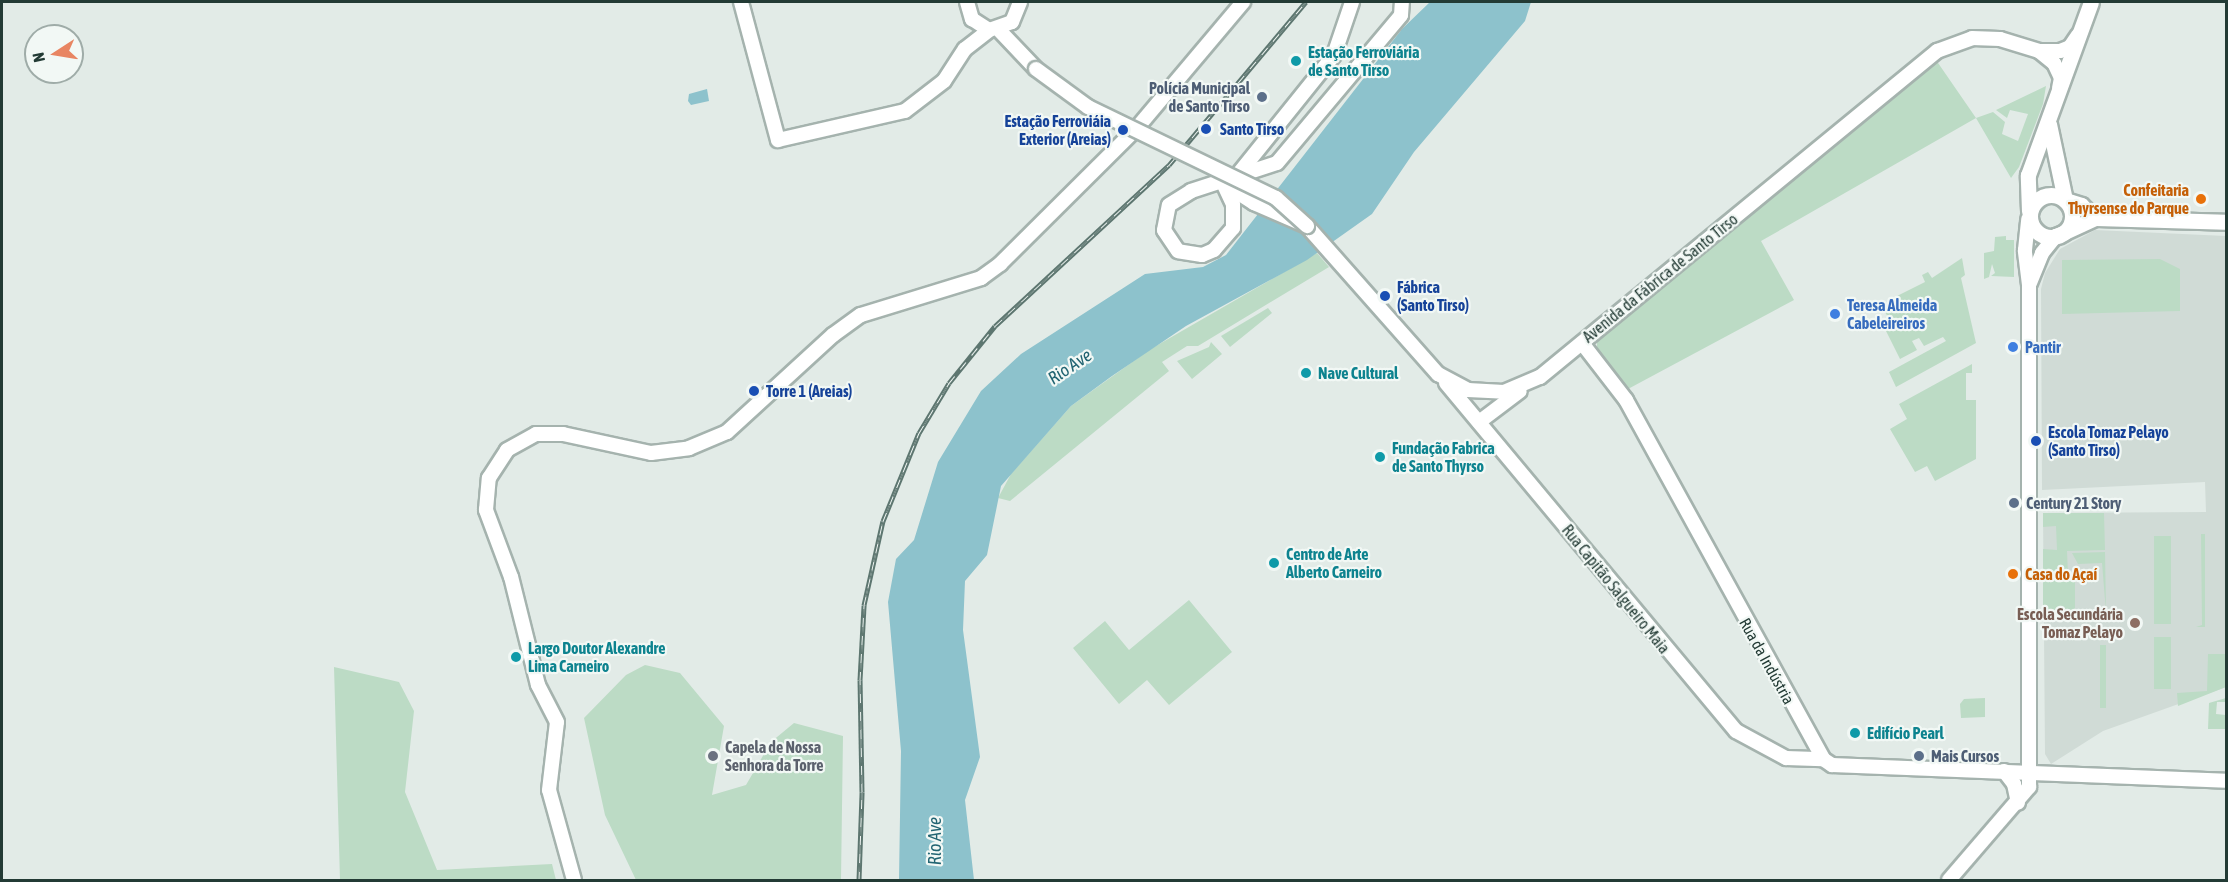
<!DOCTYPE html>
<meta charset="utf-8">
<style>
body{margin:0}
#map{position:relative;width:2228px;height:882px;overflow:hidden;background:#e2ebe7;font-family:"Asap Condensed",sans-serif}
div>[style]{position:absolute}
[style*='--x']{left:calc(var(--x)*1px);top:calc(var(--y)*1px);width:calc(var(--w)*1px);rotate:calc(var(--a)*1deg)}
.built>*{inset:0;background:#d0dbd6}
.green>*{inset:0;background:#bcdbc5;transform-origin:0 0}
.water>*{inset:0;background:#8dc2cc}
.roads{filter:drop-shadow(2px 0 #a5b3ae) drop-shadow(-2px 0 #a5b3ae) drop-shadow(0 2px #a5b3ae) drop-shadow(0 -2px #a5b3ae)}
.tertiary>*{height:14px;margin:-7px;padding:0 7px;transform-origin:7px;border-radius:7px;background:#fff}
.secondary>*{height:15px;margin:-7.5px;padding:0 7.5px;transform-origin:7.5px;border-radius:7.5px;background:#fff}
.secondary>.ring{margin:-7.5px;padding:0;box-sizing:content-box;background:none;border:15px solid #fff;border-radius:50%}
.rail>*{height:5px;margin-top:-2.5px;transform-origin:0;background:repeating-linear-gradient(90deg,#f2f8f5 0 9px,#5d7670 0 18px);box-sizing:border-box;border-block:2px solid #5d7670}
.bridges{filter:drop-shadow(2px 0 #a5b3ae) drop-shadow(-2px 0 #a5b3ae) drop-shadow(0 2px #a5b3ae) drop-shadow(0 -2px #a5b3ae)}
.tertiary-bridge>*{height:14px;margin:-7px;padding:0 7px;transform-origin:7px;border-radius:7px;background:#fff}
.dots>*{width:16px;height:16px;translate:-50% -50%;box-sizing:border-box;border:3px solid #f2f8f5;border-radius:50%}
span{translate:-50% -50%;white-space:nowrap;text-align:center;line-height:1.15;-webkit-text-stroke:4.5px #f2f8f5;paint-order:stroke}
.culture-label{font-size:16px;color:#0d838f;font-weight:700}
.left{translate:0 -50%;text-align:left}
.service-label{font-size:16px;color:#4e5e75;font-weight:700}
.right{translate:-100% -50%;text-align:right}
.transit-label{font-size:16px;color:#164399;font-weight:700}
.food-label{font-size:16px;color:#c56008;font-weight:700}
.street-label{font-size:16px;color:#233b35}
.shop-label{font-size:16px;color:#366cbe;font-weight:700}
.education-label{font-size:16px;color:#785e54;font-weight:700}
.worship-label{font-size:16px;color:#5b616d;font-weight:700}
.water-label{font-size:18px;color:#216472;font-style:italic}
.frame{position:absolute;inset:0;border:3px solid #233b35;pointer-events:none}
.north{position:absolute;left:24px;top:24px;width:60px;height:60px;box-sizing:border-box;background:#f2f8f5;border:2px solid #9faca8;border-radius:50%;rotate:258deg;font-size:16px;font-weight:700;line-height:24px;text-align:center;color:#233b35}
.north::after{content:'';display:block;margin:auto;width:21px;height:27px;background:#e88562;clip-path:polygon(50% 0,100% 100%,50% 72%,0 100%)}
</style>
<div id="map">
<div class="built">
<div style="clip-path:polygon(2095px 230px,2226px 236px,2226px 687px,2103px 731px,2051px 764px,2045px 754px,2043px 513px,2206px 512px,2205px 482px,2042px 490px,2041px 289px,2045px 273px,2060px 249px)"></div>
</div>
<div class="green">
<div style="clip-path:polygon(1936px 60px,1976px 118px,1993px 112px,2005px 122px,2002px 134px,2018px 141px,2028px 114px,2010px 110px,2007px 118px,1996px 110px,2046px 86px,2043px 104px,2019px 167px,2011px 178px,1976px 118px,1761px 241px,1794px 300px,1628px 389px,1597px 353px,1597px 339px)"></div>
<div style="clip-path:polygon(2006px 236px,2006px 240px,2014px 240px,2014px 277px,1991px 276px,1995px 273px,1992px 264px,1989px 277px,1984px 279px,1984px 253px,1994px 251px,1995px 237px)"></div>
<div style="clip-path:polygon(1317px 253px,1329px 267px,1198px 346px,1187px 346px,1162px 362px,1169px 371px,1010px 501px,998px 498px,1011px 474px,1071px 406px,1149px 350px)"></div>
<div style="clip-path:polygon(1962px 258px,1965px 275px,1961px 278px,1976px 343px,1896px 387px,1889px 372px,1946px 341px,1943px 337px,1924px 346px,1919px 338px,1912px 341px,1917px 350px,1900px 359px,1885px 329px,1892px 325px,1883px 308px,1898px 300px,1897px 296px,1925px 282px,1922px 275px,1928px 272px,1932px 278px)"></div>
<div style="clip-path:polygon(2160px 259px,2180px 269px,2180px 311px,2062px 314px,2062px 260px)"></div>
<div style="clip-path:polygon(1268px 308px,1272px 313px,1230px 347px,1221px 336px)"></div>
<div style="clip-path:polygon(1211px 342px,1222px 354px,1192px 379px,1177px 361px,1209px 347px)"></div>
<div style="clip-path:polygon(1972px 364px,1972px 373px,1966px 373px,1966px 400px,1976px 400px,1976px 459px,1935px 481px,1927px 466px,1915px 472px,1890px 429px,1907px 419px,1899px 404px)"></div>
<div style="clip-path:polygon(2043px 513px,2104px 513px,2105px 550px,2067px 551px,2068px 574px,2075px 576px,2075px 613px,2054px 613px,2054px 618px,2043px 618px,2043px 549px,2057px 550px,2056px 526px,2043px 527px)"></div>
<div style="clip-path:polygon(2201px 534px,2205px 534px,2205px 627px,2196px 627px,2202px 625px)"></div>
<div style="left:2154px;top:536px;width:17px;height:88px"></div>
<div style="clip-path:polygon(2105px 552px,2106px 612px,2102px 563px,2078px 564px,2072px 553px)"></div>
<div style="clip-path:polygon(1189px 600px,1232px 652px,1169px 705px,1147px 680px,1119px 704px,1073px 648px,1105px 621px,1129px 650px)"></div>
<div style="left:2154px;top:637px;width:17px;height:52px"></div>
<div style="left:2100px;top:645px;width:6px;height:63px"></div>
<div style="clip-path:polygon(2208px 654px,2226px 654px,2226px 687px,2178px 706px,2177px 693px,2207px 691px)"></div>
<div style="clip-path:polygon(645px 665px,680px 673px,724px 726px,712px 795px,746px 785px,771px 742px,794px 723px,843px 736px,841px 880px,636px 880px,605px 815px,584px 718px,626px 675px)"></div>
<div style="clip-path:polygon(334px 667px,399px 682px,414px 711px,405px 792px,437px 870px,552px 864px,556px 880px,340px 880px)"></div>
<div style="clip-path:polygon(1985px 698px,1985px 717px,1961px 718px,1960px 704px,1964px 699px)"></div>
<div style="clip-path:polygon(2226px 698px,2226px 702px,2217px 702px,2216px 714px,2226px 715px,2226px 729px,2208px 729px,2209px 703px)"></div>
</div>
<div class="water">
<div style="clip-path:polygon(1430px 2px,1531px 2px,1525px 21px,1414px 152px,1372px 214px,1307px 260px,1186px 326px,1112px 376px,1071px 406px,1001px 486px,987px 555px,965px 581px,963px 630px,980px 757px,965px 800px,974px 880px,899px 880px,901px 751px,888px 602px,896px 559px,914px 540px,938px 462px,981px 391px,1021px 354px,1145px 274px,1203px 267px,1226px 255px,1402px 29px)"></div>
<div style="clip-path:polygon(707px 89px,709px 101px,691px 105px,688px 101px,689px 94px)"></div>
</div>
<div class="roads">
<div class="tertiary">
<div style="--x:741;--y:2;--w:143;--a:75"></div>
<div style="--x:778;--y:140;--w:130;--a:-12.9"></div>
<div style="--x:905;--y:111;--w:49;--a:-37.6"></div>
<div style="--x:944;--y:81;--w:38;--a:-57"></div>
<div style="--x:965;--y:49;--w:31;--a:-38"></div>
<div style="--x:967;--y:2;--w:18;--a:74"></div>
<div style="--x:972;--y:19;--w:20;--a:33"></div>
<div style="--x:989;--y:30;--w:24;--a:-19"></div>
<div style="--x:1012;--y:22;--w:22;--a:-68"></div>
<div style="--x:998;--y:29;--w:55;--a:46.5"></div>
<div style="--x:2039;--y:51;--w:19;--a:39"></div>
<div style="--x:2054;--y:63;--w:17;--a:65"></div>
<div style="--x:2061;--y:78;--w:10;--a:101"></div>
<div style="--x:1236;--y:177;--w:156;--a:-51.2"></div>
<div style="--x:1334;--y:55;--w:56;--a:-71.2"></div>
<div style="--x:1223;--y:183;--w:37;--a:33"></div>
<div style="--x:1254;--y:203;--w:58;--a:23.5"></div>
<div style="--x:1307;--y:226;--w:198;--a:48.5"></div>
<div style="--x:1438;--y:374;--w:34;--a:28"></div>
<div style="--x:1468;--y:390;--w:36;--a:3"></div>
<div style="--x:1504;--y:392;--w:39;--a:-23"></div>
<div style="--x:1540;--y:377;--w:514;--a:-39.39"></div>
<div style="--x:1937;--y:51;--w:37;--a:-20"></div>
<div style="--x:1972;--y:38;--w:28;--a:2"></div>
<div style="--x:2000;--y:39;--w:41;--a:17.1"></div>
<div style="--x:2039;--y:51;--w:21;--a:0"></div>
<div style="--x:2060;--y:51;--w:11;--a:-22"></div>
<div style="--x:2070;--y:47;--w:14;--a:-56"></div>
<div style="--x:1224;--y:185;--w:21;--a:65"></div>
<div style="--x:1233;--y:204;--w:24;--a:90"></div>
<div style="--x:1233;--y:228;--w:29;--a:131"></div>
<div style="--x:1214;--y:250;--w:13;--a:157"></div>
<div style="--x:1202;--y:255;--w:24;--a:-171"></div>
<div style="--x:1178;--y:251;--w:25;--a:-124"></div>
<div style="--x:1164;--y:230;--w:25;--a:-79"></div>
<div style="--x:1169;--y:205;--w:26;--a:-32"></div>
<div style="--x:1191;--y:191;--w:90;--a:-18"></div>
<div style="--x:1277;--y:163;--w:193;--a:-50"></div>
<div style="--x:1401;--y:15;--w:13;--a:-86"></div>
<div style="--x:2030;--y:283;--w:32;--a:-68"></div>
<div style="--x:2042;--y:253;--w:22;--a:-51"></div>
<div style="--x:2056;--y:236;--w:9;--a:-18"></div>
<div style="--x:1582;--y:343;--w:72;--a:52.3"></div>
<div style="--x:1626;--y:400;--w:409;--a:61.2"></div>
<div style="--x:1823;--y:759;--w:11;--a:34"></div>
<div style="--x:1832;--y:765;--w:394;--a:2.3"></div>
<div style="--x:1446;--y:383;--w:453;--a:50.2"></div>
<div style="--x:1736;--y:731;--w:57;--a:28.4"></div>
<div style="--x:1786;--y:758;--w:37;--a:2"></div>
<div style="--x:1479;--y:422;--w:51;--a:-37.1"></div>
<div style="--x:2004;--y:771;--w:16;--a:52"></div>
<div style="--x:2014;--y:784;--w:19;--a:78"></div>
<div style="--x:574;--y:880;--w:93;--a:-105.5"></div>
<div style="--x:549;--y:790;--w:68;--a:-83.3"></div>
<div style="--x:557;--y:722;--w:42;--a:-117.2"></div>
<div style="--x:538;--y:685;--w:111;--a:-104"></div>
<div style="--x:511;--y:577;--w:72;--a:-110.5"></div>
<div style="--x:486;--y:510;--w:32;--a:-85"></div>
<div style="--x:489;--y:478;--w:33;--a:-57"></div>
<div style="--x:507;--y:450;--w:33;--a:-29"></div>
<div style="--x:536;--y:434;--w:27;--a:0"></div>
<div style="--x:563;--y:434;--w:90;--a:12.2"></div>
<div style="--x:651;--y:453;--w:38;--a:-7"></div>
<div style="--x:689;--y:448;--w:41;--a:-22.8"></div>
<div style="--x:727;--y:432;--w:144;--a:-42.5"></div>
<div style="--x:833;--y:335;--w:34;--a:-36"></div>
<div style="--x:861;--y:315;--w:126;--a:-17.1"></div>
<div style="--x:981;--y:278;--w:24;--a:-36"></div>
<div style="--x:1000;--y:264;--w:193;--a:-44.8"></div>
<div style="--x:1137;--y:128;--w:165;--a:-49.9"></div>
<div style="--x:1949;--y:880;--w:123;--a:-49.3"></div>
<div style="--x:2029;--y:787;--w:502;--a:-90"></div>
<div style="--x:2029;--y:285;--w:35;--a:-97"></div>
<div style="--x:2025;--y:250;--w:31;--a:-84"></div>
</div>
<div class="secondary">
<div style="--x:2049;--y:124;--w:78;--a:78.1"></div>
<div class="ring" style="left:2030px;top:195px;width:27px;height:27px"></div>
<div style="--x:2065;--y:200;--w:17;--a:17"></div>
<div style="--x:2081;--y:205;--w:19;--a:43"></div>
<div style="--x:2029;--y:211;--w:36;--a:-92"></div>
<div style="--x:2028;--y:175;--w:184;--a:-70"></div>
<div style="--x:2056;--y:236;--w:43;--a:-24.8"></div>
<div style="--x:2095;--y:218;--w:131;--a:1.7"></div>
</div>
</div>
<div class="rail">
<div style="--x:859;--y:880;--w:88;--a:-88"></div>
<div style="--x:862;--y:792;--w:112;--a:-91"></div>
<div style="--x:860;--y:680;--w:75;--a:-86.9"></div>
<div style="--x:864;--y:605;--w:86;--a:-77.3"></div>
<div style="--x:883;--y:521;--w:95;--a:-67.8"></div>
<div style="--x:919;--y:433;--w:58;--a:-59"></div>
<div style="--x:949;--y:383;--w:73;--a:-51.1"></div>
<div style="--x:995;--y:326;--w:237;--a:-42.8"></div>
<div style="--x:1169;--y:165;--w:213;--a:-50"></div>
</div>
<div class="bridges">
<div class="tertiary-bridge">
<div style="--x:1036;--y:69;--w:64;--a:36.2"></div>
<div style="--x:1088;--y:107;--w:209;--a:25.8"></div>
<div style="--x:1276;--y:198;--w:42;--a:42.1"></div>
</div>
</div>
<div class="dots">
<div style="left:1296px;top:61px;background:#0f9aa8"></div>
<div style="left:1262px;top:97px;background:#5c6f8a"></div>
<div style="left:1206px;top:129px;background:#1a4fb4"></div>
<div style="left:1123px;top:130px;background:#1a4fb4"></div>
<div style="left:2201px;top:199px;background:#e8710a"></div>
<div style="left:1385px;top:296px;background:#1a4fb4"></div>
<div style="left:1835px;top:314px;background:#3f7fe0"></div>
<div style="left:2013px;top:347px;background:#3f7fe0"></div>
<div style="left:1306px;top:373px;background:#0f9aa8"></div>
<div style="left:754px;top:391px;background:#1a4fb4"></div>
<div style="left:2036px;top:441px;background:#1a4fb4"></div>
<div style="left:1380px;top:457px;background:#0f9aa8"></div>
<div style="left:2014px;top:503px;background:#5c6f8a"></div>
<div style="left:1274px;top:563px;background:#0f9aa8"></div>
<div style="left:2013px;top:574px;background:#e8710a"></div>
<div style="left:2135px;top:623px;background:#8d6e63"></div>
<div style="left:516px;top:657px;background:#0f9aa8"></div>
<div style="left:1855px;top:733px;background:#0f9aa8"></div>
<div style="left:713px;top:756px;background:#6b7280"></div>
<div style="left:1919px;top:756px;background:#5c6f8a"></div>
</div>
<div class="culture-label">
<span class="left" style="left:1308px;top:61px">Estação Ferroviária<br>de Santo Tirso</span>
<span class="left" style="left:1318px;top:373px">Nave Cultural</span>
<span class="left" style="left:1392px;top:457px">Fundação Fabrica<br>de Santo Thyrso</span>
<span class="left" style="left:1286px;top:563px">Centro de Arte<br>Alberto Carneiro</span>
<span class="left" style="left:528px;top:657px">Largo Doutor Alexandre<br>Lima Carneiro</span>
<span class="left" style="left:1867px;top:733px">Edifício Pearl</span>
</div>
<div class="service-label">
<span class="right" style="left:1250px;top:97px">Polícia Municipal<br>de Santo Tirso</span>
<span class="left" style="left:2026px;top:503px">Century 21 Story</span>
<span class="left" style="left:1931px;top:756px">Mais Cursos</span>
</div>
<div class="transit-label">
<span class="right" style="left:1111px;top:130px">Estação Ferroviáia<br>Exterior (Areias)</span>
<span class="left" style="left:1220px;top:129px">Santo Tirso</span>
<span class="left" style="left:1397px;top:296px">Fábrica<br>(Santo Tirso)</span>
<span class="left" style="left:766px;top:391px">Torre 1 (Areias)</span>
<span class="left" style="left:2048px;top:441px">Escola Tomaz Pelayo<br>(Santo Tirso)</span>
</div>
<div class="food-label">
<span class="right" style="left:2189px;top:199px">Confeitaria<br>Thyrsense do Parque</span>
<span class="left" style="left:2025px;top:574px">Casa do Açaí</span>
</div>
<div class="street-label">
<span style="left:1660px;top:278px;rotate:-39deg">Avenida da Fábrica de Santo Tirso</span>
<span style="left:1616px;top:589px;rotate:51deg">Rua Capitão Salgueiro Maia</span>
<span style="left:1767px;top:661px;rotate:61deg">Rua da Indústria</span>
</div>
<div class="shop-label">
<span class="left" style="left:1847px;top:314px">Teresa Almeida<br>Cabeleireiros</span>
<span class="left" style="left:2025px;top:347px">Pantir</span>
</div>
<div class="education-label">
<span class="right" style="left:2123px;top:623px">Escola Secundária<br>Tomaz Pelayo</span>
</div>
<div class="worship-label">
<span class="left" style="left:725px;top:756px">Capela de Nossa<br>Senhora da Torre</span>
</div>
<div class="water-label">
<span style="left:1070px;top:367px;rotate:-34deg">Rio Ave</span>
<span style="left:935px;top:841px;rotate:-90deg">Rio Ave</span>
</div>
<div class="frame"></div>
<div class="north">N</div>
</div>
